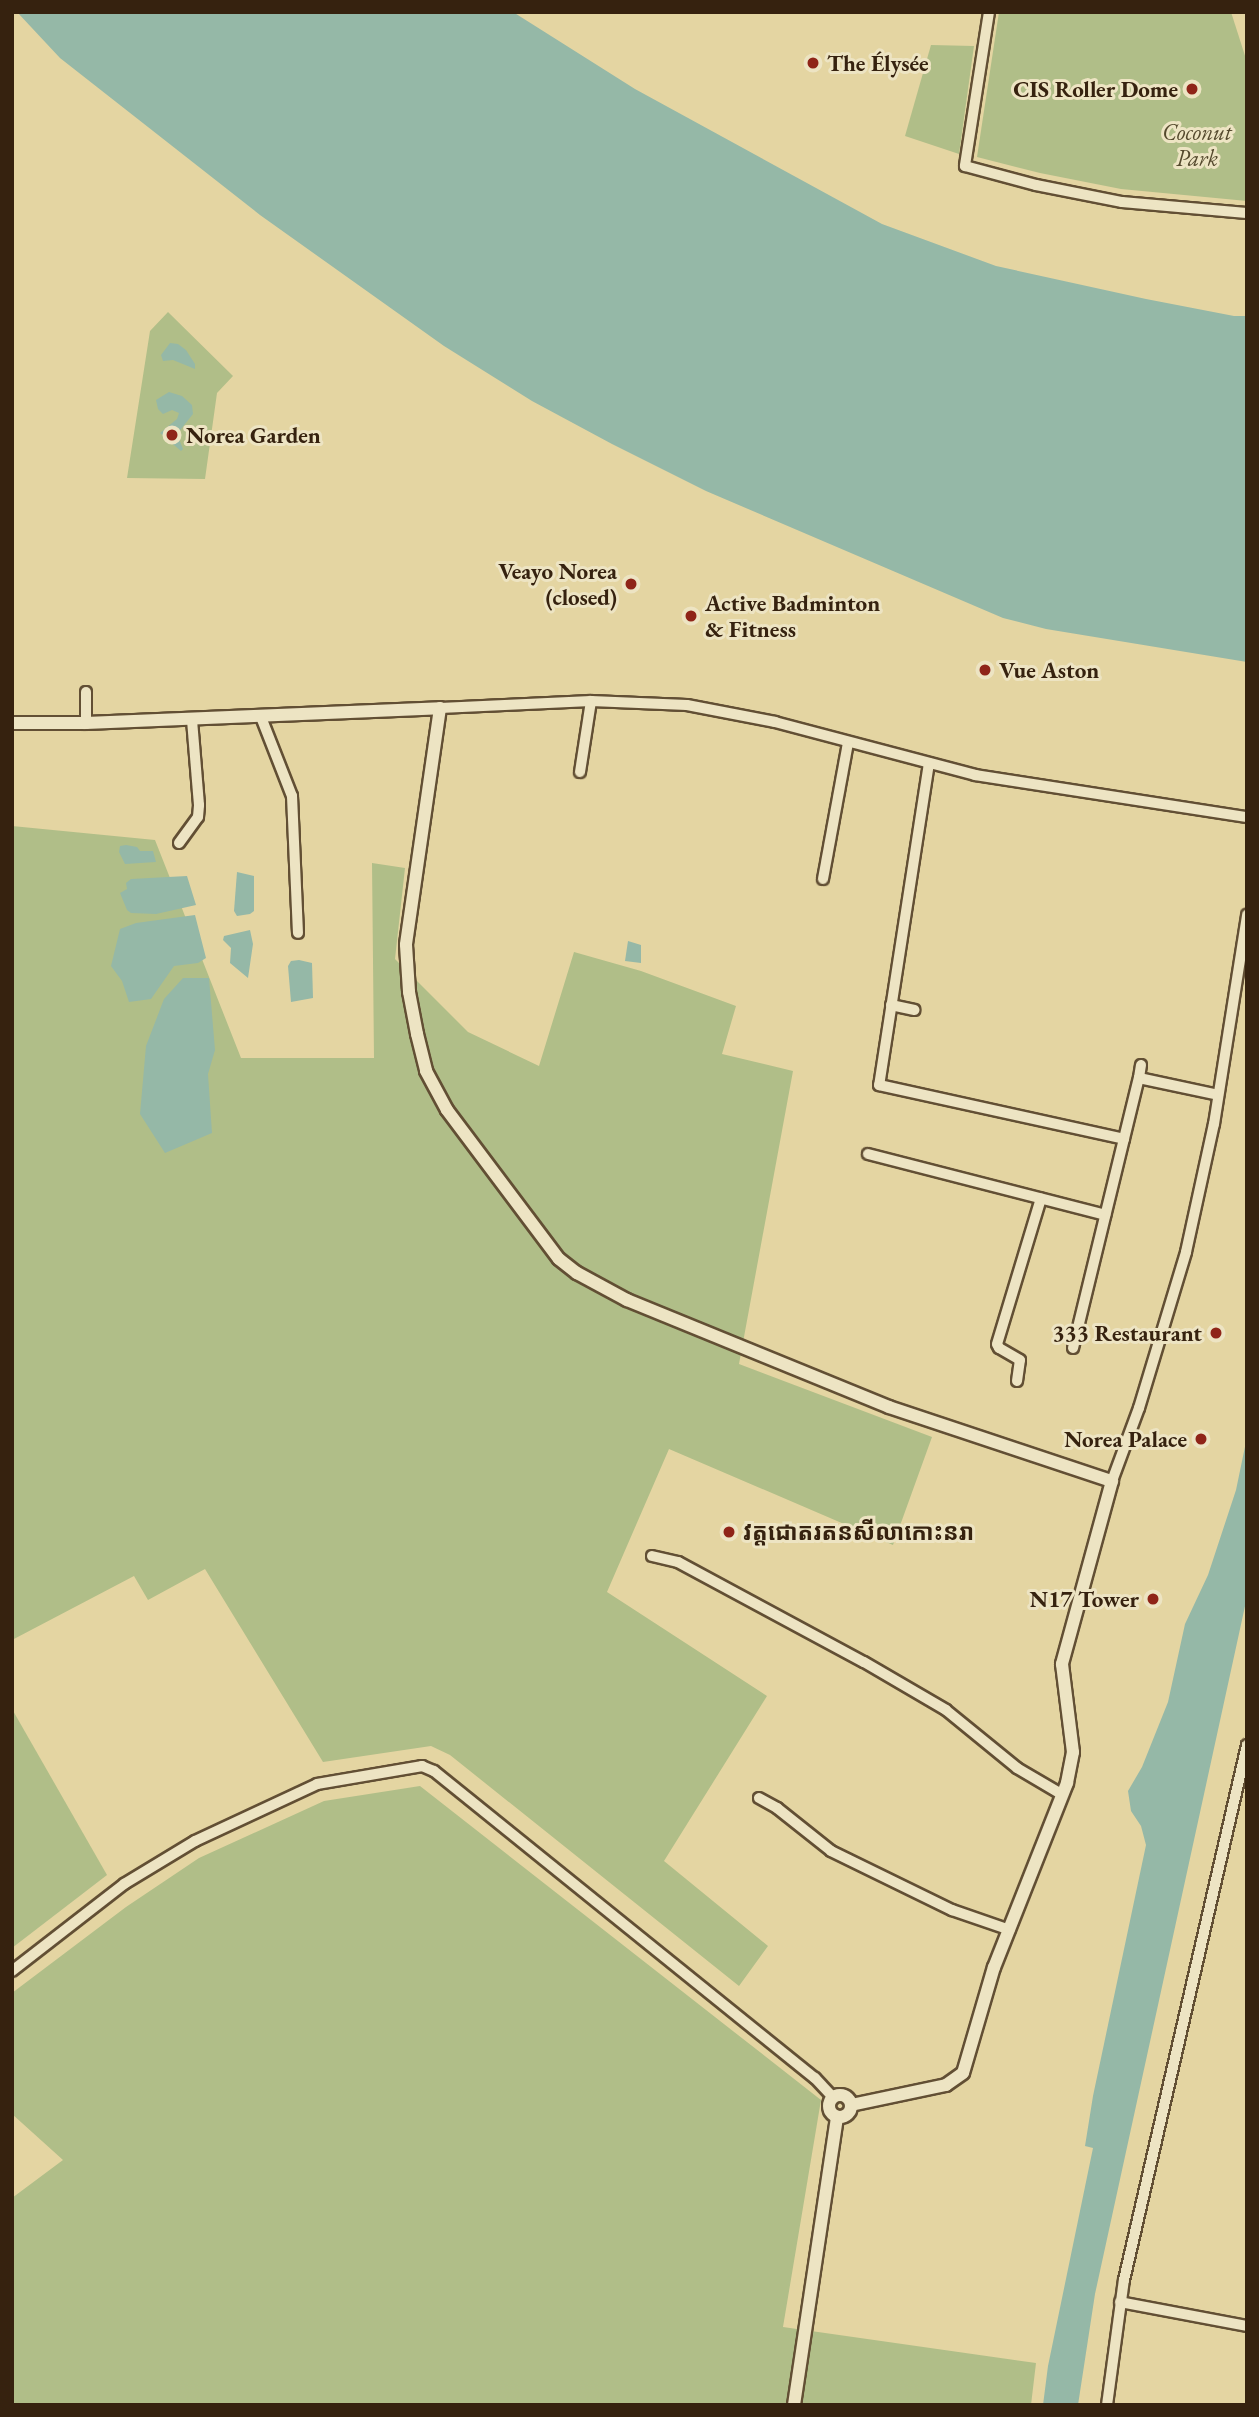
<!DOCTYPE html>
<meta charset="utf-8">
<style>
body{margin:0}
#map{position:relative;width:1259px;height:2417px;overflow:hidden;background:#e4d5a2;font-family:"EB Garamond","Noto Sans Khmer",serif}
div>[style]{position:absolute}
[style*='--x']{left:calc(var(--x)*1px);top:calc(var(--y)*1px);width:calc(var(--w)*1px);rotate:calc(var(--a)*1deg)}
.green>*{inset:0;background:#b0be88}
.water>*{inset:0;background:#95b8a7}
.roads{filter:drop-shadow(2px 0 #624f34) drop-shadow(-2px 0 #624f34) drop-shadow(0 2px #624f34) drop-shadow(0 -2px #624f34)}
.minor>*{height:10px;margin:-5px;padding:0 5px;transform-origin:5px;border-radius:5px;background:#ede4c3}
.tertiary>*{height:12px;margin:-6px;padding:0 6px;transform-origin:6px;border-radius:6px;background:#ede4c3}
.tertiary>.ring{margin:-6px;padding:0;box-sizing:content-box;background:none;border:12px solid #ede4c3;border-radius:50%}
.dots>*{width:19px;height:19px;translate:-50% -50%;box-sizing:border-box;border:4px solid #ede4c3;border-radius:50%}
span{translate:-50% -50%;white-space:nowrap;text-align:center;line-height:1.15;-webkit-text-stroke:6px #ede4c3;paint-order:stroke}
.poi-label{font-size:23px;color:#36220f;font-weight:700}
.left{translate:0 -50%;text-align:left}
.right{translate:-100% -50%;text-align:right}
.park-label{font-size:23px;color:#54492d;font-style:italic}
.frame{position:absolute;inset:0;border:14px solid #36220f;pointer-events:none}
</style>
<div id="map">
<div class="green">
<div style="clip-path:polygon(999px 12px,1231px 12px,1247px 62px,1247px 201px,1121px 189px,1040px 173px,977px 157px)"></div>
<div style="clip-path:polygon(931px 45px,974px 46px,959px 154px,905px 136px)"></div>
<div style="clip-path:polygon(168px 312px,233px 376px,217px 393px,205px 479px,127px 478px,150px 331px)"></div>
<div style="clip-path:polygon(12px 826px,155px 840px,241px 1058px,374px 1058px,372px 863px,405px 868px,395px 959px,468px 1032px,539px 1066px,574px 952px,641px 971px,736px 1006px,722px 1054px,793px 1071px,739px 1364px,932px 1437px,893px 1545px,669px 1449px,607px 1592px,767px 1696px,664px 1861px,768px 1946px,739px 1986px,450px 1755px,431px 1746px,323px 1762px,205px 1569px,148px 1600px,134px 1576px,12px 1640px)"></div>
<div style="clip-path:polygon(12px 1709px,107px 1875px,12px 1948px)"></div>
<div style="clip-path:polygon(420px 1786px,821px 2100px,783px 2327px,1036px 2363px,1031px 2405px,12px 2405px,12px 2198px,63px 2160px,12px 2114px,12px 1993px,126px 1907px,199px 1858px,324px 1801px)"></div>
</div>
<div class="water">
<div style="clip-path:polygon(17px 12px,513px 12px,635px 89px,882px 224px,996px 266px,1146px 299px,1234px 316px,1247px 316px,1247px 662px,1046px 629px,1003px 618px,706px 491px,612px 444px,532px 401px,444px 346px,260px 215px,60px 58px)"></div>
<div style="clip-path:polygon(170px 343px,178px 344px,186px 350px,195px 364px,195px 369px,173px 360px,163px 361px,161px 355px)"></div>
<div style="clip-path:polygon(169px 392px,182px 396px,192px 405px,193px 414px,177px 434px,183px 449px,181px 451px,160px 433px,177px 419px,179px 413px,172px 410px,163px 414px,158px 409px,156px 400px)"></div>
<div style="clip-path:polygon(126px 845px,137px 847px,140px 851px,153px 851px,156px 862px,125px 864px,119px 852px,120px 846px)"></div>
<div style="clip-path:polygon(237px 872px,254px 876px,254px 911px,250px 914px,237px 916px,234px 911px)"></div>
<div style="clip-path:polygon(187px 876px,196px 905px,156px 914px,131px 913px,127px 910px,120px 893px,127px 889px,126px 883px,131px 879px)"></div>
<div style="clip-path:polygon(195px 915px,206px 958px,198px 963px,174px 966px,151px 999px,129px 1002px,122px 981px,111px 966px,120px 929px,136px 923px)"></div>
<div style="clip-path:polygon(250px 930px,253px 944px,248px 978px,230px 963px,231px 948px,223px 940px,224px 936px)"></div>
<div style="clip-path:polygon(628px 941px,641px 945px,641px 963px,625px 961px)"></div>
<div style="clip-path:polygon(299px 960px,312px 963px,313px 998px,291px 1002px,288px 966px,291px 961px)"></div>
<div style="clip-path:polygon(183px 978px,209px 978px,215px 1050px,208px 1074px,212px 1133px,165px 1153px,140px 1114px,146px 1046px,164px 999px)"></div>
<div style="clip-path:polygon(1247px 1437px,1247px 1597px,1095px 2294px,1078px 2405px,1043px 2405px,1048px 2366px,1093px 2148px,1085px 2146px,1093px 2096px,1146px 1845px,1141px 1826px,1131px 1811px,1128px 1791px,1142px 1767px,1168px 1702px,1185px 1624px,1208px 1575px,1236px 1490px)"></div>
</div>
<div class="roads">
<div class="minor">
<div style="--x:989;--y:12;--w:156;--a:98.9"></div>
<div style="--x:965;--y:166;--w:73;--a:15"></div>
<div style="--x:1036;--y:185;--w:88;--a:11.2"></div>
<div style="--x:1122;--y:202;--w:125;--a:5"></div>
<div style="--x:86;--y:692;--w:31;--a:90"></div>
<div style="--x:440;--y:708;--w:151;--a:-2.7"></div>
<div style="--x:591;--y:701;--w:96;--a:2.4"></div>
<div style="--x:687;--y:705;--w:90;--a:10.9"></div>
<div style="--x:775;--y:722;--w:207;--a:14.8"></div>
<div style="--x:975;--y:775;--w:275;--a:8.8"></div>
<div style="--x:261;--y:717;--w:85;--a:68.6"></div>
<div style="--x:292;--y:796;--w:137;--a:87.5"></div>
<div style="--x:929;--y:763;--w:326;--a:98.8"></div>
<div style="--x:879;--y:1085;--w:251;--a:12.4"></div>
<div style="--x:580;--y:772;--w:72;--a:-81.2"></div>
<div style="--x:179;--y:843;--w:32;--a:-54"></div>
<div style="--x:198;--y:817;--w:12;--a:-85"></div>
<div style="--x:199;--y:805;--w:86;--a:-94.7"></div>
<div style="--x:823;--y:879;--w:138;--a:-79.6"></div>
<div style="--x:891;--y:1005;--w:24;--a:12"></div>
<div style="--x:1141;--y:1065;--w:13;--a:99"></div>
<div style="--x:1139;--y:1078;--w:81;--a:12.1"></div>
<div style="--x:868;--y:1154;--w:245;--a:14.4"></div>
<div style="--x:1073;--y:1348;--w:278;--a:-76.3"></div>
<div style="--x:1017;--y:1381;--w:21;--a:-82"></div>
<div style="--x:1020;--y:1360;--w:24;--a:-150"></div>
<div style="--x:999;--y:1348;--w:4;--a:-117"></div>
<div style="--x:997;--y:1344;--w:152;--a:-73.2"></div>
<div style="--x:1112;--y:1481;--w:78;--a:-69.7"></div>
<div style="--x:1139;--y:1408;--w:163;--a:-73.2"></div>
<div style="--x:1186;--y:1252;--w:131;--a:-77.7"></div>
<div style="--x:1214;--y:1124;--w:212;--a:-81"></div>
<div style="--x:652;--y:1556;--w:27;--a:13"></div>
<div style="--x:678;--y:1562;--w:211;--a:28.3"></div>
<div style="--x:864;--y:1662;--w:95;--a:30.3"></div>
<div style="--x:946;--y:1710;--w:92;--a:39.2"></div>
<div style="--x:1017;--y:1768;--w:53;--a:30.4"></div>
<div style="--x:759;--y:1798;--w:21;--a:29"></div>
<div style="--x:777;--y:1808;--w:69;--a:38.5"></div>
<div style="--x:831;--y:1851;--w:135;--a:26"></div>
<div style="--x:952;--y:1910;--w:61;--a:19"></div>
<div style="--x:12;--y:1971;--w:142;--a:-37.8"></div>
<div style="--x:124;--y:1884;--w:83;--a:-31.2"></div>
<div style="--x:195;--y:1841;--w:135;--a:-25"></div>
<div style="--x:317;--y:1784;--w:107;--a:-9.7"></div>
<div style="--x:422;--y:1766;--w:13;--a:23"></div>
<div style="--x:434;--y:1771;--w:489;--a:38.9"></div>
<div style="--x:815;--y:2078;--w:26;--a:47"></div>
<div style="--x:1120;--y:2302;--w:129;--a:10.7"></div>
<div style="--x:1107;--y:2405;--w:126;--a:-82.3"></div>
<div style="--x:1124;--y:2280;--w:549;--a:-77.05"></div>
</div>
<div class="tertiary">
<div style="--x:12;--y:723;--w:74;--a:0"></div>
<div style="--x:86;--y:723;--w:354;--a:-2.4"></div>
<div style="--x:440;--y:708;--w:239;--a:98.2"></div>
<div style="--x:406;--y:945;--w:47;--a:86.3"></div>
<div style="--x:409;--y:992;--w:43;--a:79.2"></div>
<div style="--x:417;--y:1034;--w:38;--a:76"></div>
<div style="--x:426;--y:1071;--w:44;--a:61.7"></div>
<div style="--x:447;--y:1110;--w:186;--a:53.1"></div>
<div style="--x:559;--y:1259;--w:23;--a:38"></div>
<div style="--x:577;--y:1273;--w:57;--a:28.4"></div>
<div style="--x:627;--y:1300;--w:283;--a:22.2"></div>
<div style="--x:889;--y:1407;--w:235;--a:18.4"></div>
<div style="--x:1112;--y:1481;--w:190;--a:105.3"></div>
<div style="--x:1062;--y:1664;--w:89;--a:82.9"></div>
<div style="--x:1073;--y:1752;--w:32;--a:101"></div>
<div style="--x:1067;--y:1783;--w:198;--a:111.6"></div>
<div style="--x:994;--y:1967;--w:110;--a:106.3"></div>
<div style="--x:963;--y:2073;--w:21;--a:145"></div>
<div style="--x:946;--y:2085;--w:97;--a:168.1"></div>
<div class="ring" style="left:829px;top:2095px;width:10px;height:10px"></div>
<div style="--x:794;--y:2405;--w:291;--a:-81.5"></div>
</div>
</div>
<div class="dots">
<div style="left:813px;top:63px;background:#8f2418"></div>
<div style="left:1192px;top:89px;background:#8f2418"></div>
<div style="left:172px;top:435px;background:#8f2418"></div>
<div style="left:631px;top:584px;background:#8f2418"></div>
<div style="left:691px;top:616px;background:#8f2418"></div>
<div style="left:985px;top:670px;background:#8f2418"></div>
<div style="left:1216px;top:1333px;background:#8f2418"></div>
<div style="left:1201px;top:1439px;background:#8f2418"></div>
<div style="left:729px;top:1532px;background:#8f2418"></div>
<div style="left:1153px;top:1599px;background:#8f2418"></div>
</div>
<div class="poi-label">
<span class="left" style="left:827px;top:63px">The Élysée</span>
<span class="right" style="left:1178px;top:89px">CIS Roller Dome</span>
<span class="left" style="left:186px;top:435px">Norea Garden</span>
<span class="right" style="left:617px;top:584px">Veayo Norea<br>(closed)</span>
<span class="left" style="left:705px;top:616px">Active Badminton<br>&amp; Fitness</span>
<span class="left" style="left:999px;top:670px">Vue Aston</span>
<span class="right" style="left:1202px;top:1333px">333 Restaurant</span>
<span class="right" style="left:1187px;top:1439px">Norea Palace</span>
<span class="left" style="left:743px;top:1532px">វត្តជោតរតនសីលាកោះនរា</span>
<span class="right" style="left:1139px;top:1599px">N17 Tower</span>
</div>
<div class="park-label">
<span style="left:1197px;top:145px">Coconut<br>Park</span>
</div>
<div class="frame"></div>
</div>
